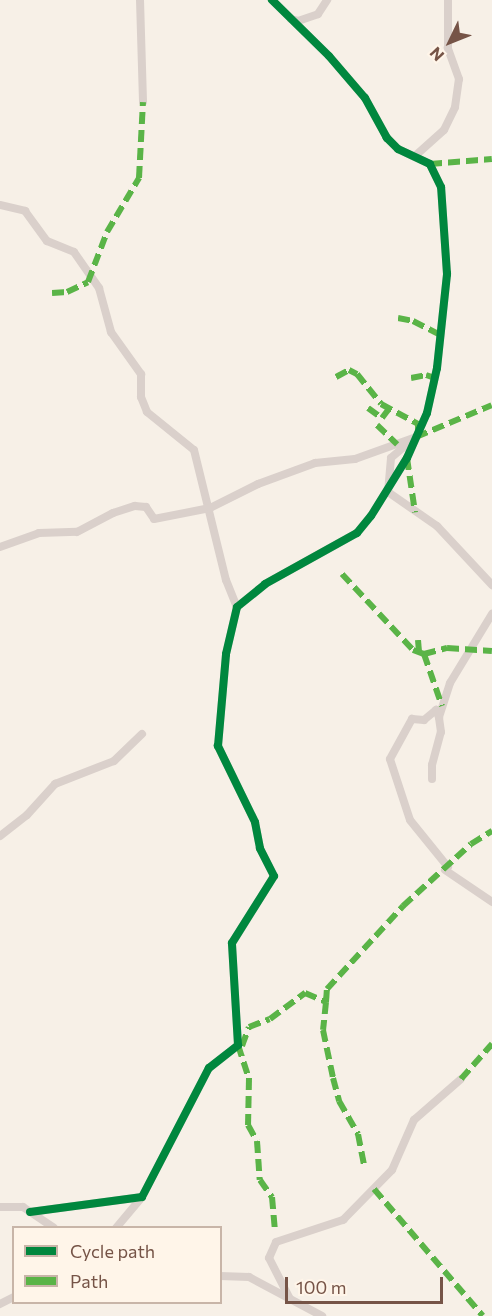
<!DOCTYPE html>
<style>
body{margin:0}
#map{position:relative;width:492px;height:1316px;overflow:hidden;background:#f7f0e7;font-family:Commissioner,sans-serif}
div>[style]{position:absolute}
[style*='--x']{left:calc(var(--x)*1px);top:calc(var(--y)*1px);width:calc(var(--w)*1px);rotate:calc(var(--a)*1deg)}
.minor>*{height:8px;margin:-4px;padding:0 4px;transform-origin:4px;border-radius:4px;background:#dad0cb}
.quiet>*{height:6px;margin-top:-3px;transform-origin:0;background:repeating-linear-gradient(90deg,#5ab447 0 12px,transparent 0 18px)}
.cycleway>*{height:8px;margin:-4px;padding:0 4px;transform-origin:4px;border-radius:4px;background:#00873e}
span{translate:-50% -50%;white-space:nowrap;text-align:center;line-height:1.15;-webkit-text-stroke:4.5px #fff5e9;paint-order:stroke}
.legend{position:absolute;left:12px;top:1226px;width:210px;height:78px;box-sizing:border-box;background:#fff5e9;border:2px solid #c8b5a8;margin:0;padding:8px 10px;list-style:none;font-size:18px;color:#765447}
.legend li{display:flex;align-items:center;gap:12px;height:30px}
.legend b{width:30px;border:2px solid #c8b5a8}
.north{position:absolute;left:420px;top:12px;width:60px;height:60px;-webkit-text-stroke:4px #fff5e9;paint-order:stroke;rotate:227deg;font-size:16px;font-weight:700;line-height:24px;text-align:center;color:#765447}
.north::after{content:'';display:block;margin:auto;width:21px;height:27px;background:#765447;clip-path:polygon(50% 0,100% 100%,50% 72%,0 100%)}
.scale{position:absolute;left:285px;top:1277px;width:158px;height:27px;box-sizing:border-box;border:3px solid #765447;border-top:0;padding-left:8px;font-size:18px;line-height:21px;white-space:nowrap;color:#765447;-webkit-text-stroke:4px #fff5e9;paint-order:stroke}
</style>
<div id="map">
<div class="minor">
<div style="--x:140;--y:0;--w:102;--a:88.3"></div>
<div style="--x:291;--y:19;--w:7;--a:16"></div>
<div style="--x:298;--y:21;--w:21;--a:-19"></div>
<div style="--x:318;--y:14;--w:17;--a:-57"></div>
<div style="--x:415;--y:156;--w:39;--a:-42"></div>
<div style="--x:444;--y:130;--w:25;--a:-64"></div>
<div style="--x:455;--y:107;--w:28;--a:-82"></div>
<div style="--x:459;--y:79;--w:33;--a:-110"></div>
<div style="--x:448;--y:48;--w:48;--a:-90"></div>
<div style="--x:0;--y:205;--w:26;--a:13"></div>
<div style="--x:25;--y:211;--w:37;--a:54"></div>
<div style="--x:47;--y:241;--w:29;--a:22"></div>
<div style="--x:74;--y:252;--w:44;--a:55.2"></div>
<div style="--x:99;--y:288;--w:46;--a:74.7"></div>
<div style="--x:111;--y:332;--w:52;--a:54.5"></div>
<div style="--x:141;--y:374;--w:23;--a:90"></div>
<div style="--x:141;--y:397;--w:16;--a:68"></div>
<div style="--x:147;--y:412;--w:60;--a:39"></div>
<div style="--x:194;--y:450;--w:134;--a:76.2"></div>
<div style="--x:226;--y:580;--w:29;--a:68"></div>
<div style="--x:411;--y:441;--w:26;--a:140"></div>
<div style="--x:391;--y:458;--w:34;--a:95"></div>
<div style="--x:388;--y:492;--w:60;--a:34.8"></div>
<div style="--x:437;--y:526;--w:81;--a:47"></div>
<div style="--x:0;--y:547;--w:41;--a:-19.7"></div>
<div style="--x:39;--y:533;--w:38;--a:-2"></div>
<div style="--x:77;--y:532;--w:41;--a:-27.8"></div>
<div style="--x:113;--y:513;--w:23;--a:-18"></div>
<div style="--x:135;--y:506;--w:11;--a:5"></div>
<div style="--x:146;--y:507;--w:14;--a:56"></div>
<div style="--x:154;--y:519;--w:57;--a:-11.1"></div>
<div style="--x:210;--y:508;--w:54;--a:-26.6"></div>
<div style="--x:258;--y:484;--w:61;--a:-20.2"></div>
<div style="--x:315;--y:463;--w:40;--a:-5.7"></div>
<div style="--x:355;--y:459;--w:65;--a:-19.8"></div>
<div style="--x:432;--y:779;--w:14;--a:-90"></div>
<div style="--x:432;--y:765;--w:34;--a:-75"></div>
<div style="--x:441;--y:732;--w:15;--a:-98"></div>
<div style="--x:0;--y:836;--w:34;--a:-38"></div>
<div style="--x:27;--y:815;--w:42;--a:-47.9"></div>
<div style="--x:55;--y:784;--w:63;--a:-21.3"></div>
<div style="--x:114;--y:761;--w:39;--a:-44"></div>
<div style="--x:448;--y:867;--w:60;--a:-129"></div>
<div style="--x:410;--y:820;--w:64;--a:-108.2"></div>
<div style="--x:390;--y:759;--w:46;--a:-61.2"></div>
<div style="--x:412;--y:719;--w:12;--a:5"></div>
<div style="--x:424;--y:720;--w:16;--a:-40"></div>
<div style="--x:436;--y:710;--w:8;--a:67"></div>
<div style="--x:439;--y:717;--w:36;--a:-72"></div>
<div style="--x:450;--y:683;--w:81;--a:-58.7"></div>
<div style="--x:445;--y:870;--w:57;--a:34.2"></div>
<div style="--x:0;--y:1207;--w:23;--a:0"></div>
<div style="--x:23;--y:1207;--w:37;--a:34"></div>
<div style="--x:30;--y:1212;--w:113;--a:-7.6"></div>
<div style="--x:142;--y:1197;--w:145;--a:-62.6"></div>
<div style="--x:209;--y:1068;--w:37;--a:-38"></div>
<div style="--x:238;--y:1045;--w:102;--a:-93.4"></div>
<div style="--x:232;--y:943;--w:79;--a:-57.9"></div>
<div style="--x:274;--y:876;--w:31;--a:-117"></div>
<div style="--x:260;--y:848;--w:26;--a:-101"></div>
<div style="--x:255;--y:822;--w:85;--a:-116"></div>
<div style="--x:218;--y:746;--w:92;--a:-85"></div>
<div style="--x:226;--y:654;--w:48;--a:-76.8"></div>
<div style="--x:237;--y:607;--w:36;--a:-39"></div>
<div style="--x:265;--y:584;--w:105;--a:-29"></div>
<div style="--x:357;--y:533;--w:22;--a:-51"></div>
<div style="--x:371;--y:516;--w:68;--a:-58.2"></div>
<div style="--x:407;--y:458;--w:49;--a:-66"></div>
<div style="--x:427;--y:413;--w:46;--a:-77.5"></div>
<div style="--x:437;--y:368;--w:95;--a:-83.9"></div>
<div style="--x:447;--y:274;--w:87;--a:-93.9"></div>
<div style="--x:441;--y:187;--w:25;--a:-116"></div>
<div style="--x:430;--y:164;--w:35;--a:-155"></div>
<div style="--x:398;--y:149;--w:16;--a:-135"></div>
<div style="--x:387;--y:138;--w:46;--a:-118.8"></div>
<div style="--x:365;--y:98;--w:55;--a:-130.6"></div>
<div style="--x:329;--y:56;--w:80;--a:-135.5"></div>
<div style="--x:116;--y:1228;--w:40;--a:-50"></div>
<div style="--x:220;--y:1276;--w:29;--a:2"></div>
<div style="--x:249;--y:1277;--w:83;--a:28.1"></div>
<div style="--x:290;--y:1299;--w:46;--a:-117.1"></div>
<div style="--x:269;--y:1258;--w:17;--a:-66"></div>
<div style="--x:276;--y:1242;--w:71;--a:-18.2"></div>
<div style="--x:343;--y:1220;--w:70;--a:-45.6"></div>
<div style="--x:392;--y:1170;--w:55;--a:-66.3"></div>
<div style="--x:414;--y:1120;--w:62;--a:-41.1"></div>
<div style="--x:0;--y:1304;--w:16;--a:-27"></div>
</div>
<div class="quiet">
<div style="--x:430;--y:164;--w:62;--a:-4.6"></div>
<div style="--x:52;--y:293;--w:15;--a:-4"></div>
<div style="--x:67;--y:292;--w:23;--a:-25"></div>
<div style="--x:88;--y:282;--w:53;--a:-69.2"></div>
<div style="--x:107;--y:232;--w:63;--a:-59.3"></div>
<div style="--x:139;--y:178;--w:76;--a:-87"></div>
<div style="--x:398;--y:318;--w:15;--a:11"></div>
<div style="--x:413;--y:321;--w:30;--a:27"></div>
<div style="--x:336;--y:377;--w:15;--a:-28"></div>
<div style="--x:349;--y:370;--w:9;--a:27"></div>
<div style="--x:357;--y:374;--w:38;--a:51"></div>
<div style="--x:381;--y:404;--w:42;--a:28.4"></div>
<div style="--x:418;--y:424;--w:7;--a:90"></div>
<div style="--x:411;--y:378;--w:15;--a:-11"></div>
<div style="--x:426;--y:375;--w:9;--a:18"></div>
<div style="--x:368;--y:408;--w:17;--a:36"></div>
<div style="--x:382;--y:418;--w:10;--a:-53"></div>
<div style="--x:377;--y:425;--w:28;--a:44"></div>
<div style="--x:416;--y:437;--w:82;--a:-22.8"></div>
<div style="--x:407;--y:458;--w:55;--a:81.6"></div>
<div style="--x:342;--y:574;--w:104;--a:46.9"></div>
<div style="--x:413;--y:650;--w:12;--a:20"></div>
<div style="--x:424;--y:654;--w:24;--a:-15"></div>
<div style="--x:447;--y:648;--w:45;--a:3.8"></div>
<div style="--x:418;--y:640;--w:12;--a:85"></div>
<div style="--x:424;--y:654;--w:55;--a:70.9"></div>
<div style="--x:326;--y:1002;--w:13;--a:-86"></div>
<div style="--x:327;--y:989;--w:113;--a:-47.5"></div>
<div style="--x:403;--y:906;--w:92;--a:-42.4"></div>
<div style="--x:471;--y:844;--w:25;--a:-32"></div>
<div style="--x:238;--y:1045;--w:35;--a:72"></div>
<div style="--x:249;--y:1078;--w:47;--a:91.2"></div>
<div style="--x:248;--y:1125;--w:18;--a:61"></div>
<div style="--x:257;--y:1141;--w:39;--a:86"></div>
<div style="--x:260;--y:1180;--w:21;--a:55"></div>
<div style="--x:272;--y:1197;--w:36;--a:85"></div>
<div style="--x:242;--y:1046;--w:20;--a:-70"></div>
<div style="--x:249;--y:1027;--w:22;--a:-21"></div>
<div style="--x:270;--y:1019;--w:44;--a:-36.6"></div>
<div style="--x:305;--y:993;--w:23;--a:23"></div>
<div style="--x:326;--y:1002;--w:28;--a:96"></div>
<div style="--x:323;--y:1030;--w:49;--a:78.2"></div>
<div style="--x:333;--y:1078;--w:24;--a:75"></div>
<div style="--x:339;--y:1101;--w:38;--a:60"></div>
<div style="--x:358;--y:1134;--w:31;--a:79"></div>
<div style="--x:461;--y:1079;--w:47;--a:-48.5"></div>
<div style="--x:374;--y:1189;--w:167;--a:49.4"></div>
</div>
<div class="cycleway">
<div style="--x:30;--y:1212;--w:113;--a:-7.6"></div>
<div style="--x:142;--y:1197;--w:145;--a:-62.6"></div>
<div style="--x:209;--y:1068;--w:37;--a:-38"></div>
<div style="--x:238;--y:1045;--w:102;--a:-93.4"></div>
<div style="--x:232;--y:943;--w:79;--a:-57.9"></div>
<div style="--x:274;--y:876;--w:31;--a:-117"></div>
<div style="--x:260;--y:848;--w:26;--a:-101"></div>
<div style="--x:255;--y:822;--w:85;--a:-116"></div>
<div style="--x:218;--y:746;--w:92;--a:-85"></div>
<div style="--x:226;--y:654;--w:48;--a:-76.8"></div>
<div style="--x:237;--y:607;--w:36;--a:-39"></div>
<div style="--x:265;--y:584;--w:105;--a:-29"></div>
<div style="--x:357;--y:533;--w:22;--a:-51"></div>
<div style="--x:371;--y:516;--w:68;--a:-58.2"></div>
<div style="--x:407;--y:458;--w:49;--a:-66"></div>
<div style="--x:427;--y:413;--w:46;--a:-77.5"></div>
<div style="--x:437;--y:368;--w:95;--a:-83.9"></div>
<div style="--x:447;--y:274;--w:87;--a:-93.9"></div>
<div style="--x:441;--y:187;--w:25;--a:-116"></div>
<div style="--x:430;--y:164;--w:35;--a:-155"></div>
<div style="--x:398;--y:149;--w:16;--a:-135"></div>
<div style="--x:387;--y:138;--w:46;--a:-118.8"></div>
<div style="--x:365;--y:98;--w:55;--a:-130.6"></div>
<div style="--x:329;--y:56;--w:80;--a:-135.5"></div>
</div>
<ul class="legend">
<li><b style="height:8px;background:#00873e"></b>Cycle path</li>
<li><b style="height:8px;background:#5ab447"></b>Path</li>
</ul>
<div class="north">N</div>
<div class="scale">100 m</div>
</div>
